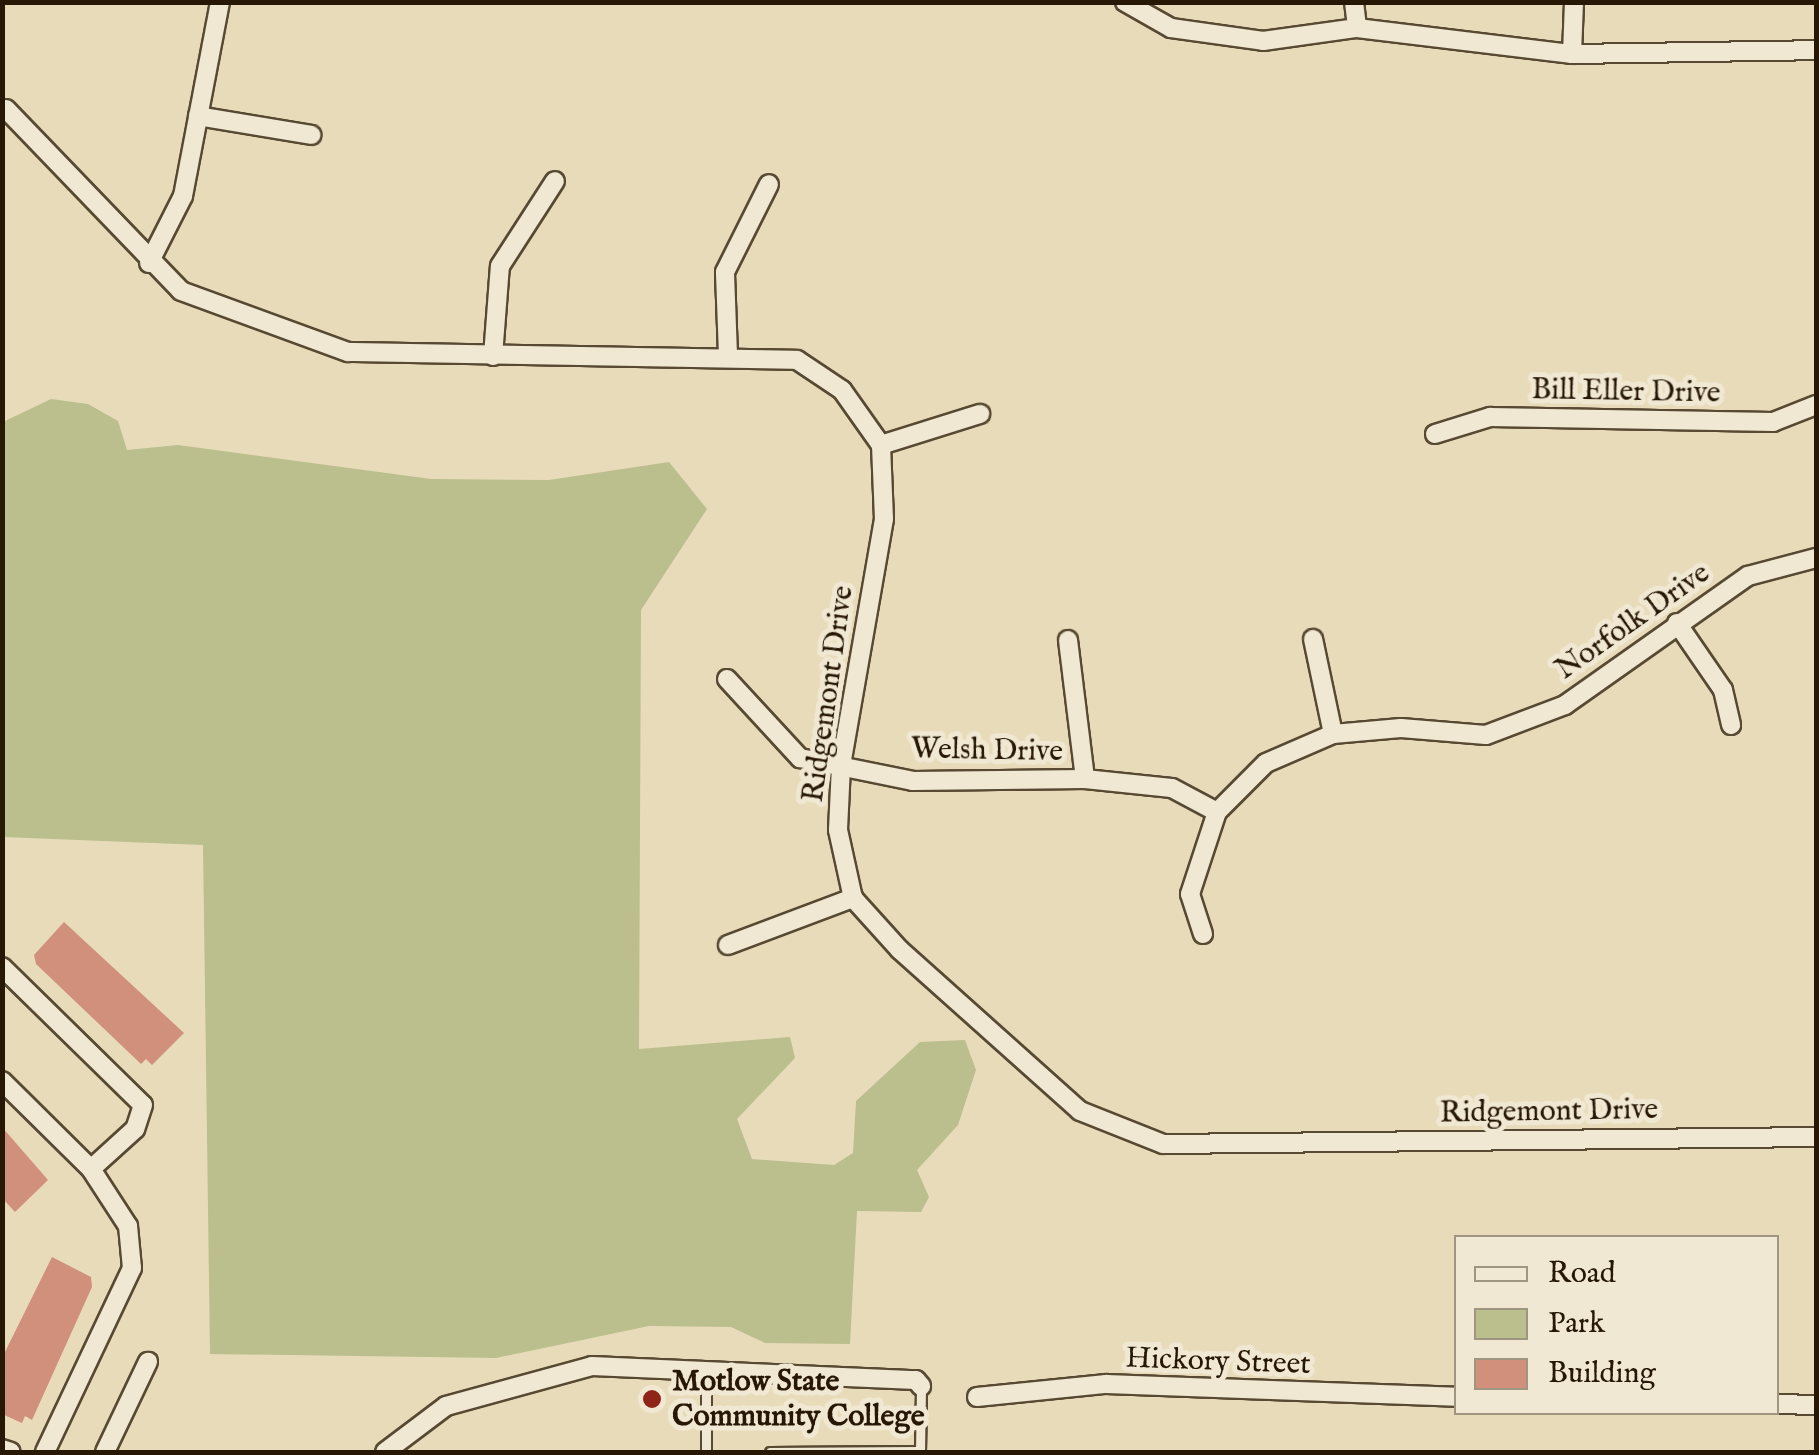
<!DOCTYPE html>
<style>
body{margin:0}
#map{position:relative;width:1819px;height:1455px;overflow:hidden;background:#e8dbba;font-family:"IM FELL English",serif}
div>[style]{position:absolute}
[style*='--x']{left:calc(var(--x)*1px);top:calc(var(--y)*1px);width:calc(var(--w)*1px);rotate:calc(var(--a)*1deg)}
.green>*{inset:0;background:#babf8d}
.building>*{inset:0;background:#d0907c}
.roads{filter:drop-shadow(2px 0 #574932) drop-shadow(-2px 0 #574932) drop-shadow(0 2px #574932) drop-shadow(0 -2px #574932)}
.lane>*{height:9px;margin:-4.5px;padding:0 4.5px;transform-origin:4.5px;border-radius:4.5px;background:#f0e8d2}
.street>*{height:18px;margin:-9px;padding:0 9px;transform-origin:9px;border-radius:9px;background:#f0e8d2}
.dots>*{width:28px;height:28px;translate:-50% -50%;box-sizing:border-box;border:5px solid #f0e8d2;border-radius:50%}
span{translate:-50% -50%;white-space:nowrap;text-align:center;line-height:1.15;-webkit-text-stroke:10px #f0e8d2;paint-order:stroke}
.street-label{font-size:30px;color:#271805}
.poi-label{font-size:30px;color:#271805;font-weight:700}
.left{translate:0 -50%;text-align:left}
.frame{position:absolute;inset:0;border:5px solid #271805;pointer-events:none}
.legend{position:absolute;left:1454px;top:1235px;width:325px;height:180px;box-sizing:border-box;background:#f0e8d2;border:2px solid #a09580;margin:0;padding:12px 18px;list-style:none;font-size:30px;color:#271805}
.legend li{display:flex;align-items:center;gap:20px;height:50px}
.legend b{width:50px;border:2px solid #a09580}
</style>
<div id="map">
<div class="green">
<div style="clip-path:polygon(51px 399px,88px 404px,118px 421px,127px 450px,178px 445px,431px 479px,549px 480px,669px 462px,707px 509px,641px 610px,639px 1049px,790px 1037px,795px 1058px,737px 1119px,752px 1159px,834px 1165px,853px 1153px,856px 1101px,920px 1042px,965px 1040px,976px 1070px,958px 1125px,917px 1170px,929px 1197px,921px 1212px,857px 1211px,850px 1344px,765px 1343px,731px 1327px,649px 1326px,496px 1358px,210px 1354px,203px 845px,3px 837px,3px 422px)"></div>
</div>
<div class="building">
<div style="clip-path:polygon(64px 922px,184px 1033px,152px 1065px,146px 1059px,141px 1064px,36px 964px,34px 955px)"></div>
<div style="clip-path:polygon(2px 1127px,48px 1180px,15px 1212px,2px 1198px)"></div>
<div style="clip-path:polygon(52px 1257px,91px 1277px,92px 1287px,32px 1420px,25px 1416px,22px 1423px,2px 1414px,2px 1358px)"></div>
</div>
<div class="roads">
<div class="lane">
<div style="--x:706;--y:1452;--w:81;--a:-90"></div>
<div style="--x:770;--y:1452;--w:150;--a:-0.4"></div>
<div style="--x:920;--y:1452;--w:66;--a:-89.1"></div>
</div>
<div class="street">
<div style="--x:1125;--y:2;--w:53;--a:29.5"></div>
<div style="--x:1171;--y:28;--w:93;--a:8"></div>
<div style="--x:1263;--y:41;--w:95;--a:-7.9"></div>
<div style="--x:1357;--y:28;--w:217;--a:6.9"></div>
<div style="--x:1572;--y:54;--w:244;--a:-0.9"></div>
<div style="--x:1354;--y:2;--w:26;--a:83"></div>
<div style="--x:1572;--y:54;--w:52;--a:-87.8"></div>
<div style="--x:6;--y:109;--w:252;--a:46.1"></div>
<div style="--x:181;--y:291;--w:178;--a:20.1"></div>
<div style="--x:348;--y:352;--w:449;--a:1"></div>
<div style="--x:797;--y:360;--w:54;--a:33.7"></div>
<div style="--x:842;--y:390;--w:67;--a:54.7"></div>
<div style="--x:881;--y:445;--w:74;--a:87.7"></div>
<div style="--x:884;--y:519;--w:251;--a:99.9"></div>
<div style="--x:841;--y:766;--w:64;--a:92.7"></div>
<div style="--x:838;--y:830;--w:70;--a:77.6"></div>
<div style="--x:853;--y:898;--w:70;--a:47.9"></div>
<div style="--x:900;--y:950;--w:241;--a:41.8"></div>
<div style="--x:1080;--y:1111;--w:89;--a:21.7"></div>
<div style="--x:1163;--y:1144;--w:653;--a:-0.61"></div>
<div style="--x:198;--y:116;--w:115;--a:9.5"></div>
<div style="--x:149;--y:263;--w:75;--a:-63.1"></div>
<div style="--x:183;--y:196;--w:197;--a:-79.2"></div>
<div style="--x:728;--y:355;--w:83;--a:-92.1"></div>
<div style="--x:725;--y:272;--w:98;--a:-63.4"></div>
<div style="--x:493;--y:356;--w:90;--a:-85.6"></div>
<div style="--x:500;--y:266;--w:101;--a:-57.1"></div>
<div style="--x:1435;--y:434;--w:58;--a:-17.2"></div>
<div style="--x:1490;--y:417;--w:283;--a:1"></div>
<div style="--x:1773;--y:422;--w:46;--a:-21.6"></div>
<div style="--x:881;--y:445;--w:104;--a:-17.4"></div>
<div style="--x:1677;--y:623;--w:81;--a:55.5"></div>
<div style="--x:1723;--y:690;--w:36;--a:77"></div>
<div style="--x:1313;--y:639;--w:97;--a:78.1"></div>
<div style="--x:1068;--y:640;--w:140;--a:83"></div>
<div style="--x:727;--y:679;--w:108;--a:47.3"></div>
<div style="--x:800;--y:758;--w:115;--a:11.5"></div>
<div style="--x:913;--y:781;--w:172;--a:-0.7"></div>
<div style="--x:1085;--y:779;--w:87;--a:5.9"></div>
<div style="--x:1172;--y:788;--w:51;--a:28.1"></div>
<div style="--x:1203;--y:934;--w:42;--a:-108"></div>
<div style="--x:1190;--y:894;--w:86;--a:-71.8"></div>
<div style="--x:1217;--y:812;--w:69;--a:-45"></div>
<div style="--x:1266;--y:763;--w:73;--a:-23.4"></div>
<div style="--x:1333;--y:734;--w:68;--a:-5"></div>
<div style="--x:1401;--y:728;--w:85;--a:4.7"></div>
<div style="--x:1486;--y:735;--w:85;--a:-20.8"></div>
<div style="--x:1565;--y:705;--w:224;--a:-35.2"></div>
<div style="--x:1748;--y:576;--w:70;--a:-14.8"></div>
<div style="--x:728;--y:945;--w:134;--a:-20.6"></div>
<div style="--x:2;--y:967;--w:197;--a:44.4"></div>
<div style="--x:143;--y:1105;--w:25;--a:108"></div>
<div style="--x:135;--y:1129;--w:59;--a:137.7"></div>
<div style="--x:2;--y:1081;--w:125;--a:44.7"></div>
<div style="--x:91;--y:1169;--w:68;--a:57"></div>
<div style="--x:128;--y:1226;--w:42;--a:84.6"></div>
<div style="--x:132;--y:1268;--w:204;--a:115.3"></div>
<div style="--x:977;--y:1397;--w:130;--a:-5.8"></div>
<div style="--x:1106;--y:1384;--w:350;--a:2.1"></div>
<div style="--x:1776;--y:1404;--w:40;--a:1.4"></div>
<div style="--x:2;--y:1449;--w:9;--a:18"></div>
<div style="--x:105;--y:1452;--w:100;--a:-64.5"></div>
<div style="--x:385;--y:1452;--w:76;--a:-37"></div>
<div style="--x:446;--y:1406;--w:151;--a:-15.3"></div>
<div style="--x:592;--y:1366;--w:324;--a:2.5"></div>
<div style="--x:916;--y:1380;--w:8;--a:50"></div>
</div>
</div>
<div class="dots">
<div style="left:652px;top:1399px;background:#8f2418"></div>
</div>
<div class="street-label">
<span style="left:1626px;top:392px;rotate:1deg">Bill Eller Drive</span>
<span style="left:1633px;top:622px;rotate:-35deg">Norfolk Drive</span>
<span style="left:829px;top:694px;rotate:-82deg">Ridgemont Drive</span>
<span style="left:987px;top:751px;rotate:1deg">Welsh Drive</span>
<span style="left:1549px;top:1112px;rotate:-1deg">Ridgemont Drive</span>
<span style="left:1218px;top:1362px;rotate:2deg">Hickory Street</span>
</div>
<div class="poi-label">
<span class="left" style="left:672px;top:1399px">Motlow State<br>Community College</span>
</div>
<div class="frame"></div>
<ul class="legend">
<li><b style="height:12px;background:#f0e8d2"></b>Road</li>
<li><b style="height:28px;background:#babf8d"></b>Park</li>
<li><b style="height:28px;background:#d0907c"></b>Building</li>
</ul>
</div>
